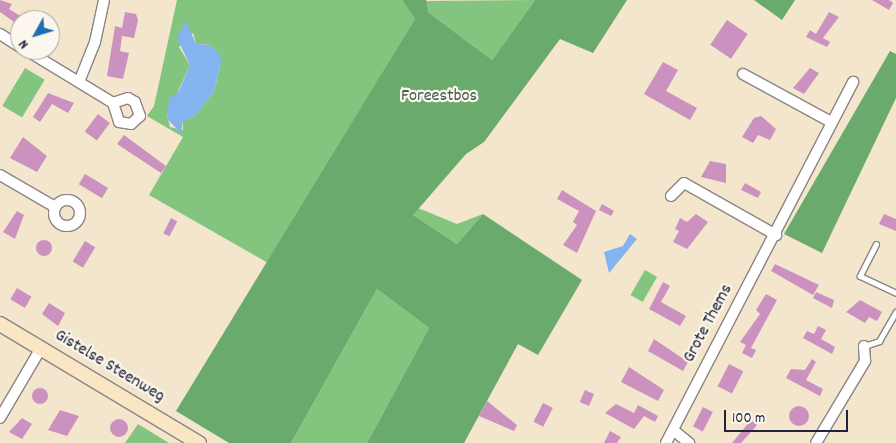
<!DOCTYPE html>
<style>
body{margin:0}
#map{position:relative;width:896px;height:443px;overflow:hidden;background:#f3e6cc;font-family:Dekko,sans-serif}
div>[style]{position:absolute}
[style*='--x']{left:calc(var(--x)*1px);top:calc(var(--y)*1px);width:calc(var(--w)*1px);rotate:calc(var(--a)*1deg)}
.green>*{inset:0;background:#83c57e;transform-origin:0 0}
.forest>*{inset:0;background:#6aaa6d}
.water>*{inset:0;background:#83b4ef}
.building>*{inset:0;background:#cc92bf;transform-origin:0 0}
.round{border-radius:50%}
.roads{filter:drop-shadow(1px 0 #8a8484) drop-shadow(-1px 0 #8a8484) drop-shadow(0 1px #8a8484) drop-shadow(0 -1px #8a8484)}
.lane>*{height:5px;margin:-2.5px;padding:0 2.5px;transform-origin:2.5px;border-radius:2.5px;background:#fff}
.street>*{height:10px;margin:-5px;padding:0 5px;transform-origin:5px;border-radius:5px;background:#fff}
.street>.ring{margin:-5px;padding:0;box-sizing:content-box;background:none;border:10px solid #fff;border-radius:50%}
.secondary>*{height:14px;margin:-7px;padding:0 7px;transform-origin:7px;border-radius:7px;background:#fbe6c3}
span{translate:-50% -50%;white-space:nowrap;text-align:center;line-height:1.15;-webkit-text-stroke:4.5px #fbf7ec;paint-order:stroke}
.park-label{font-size:18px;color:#445b52}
.street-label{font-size:18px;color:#22223b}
.north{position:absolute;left:10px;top:10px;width:50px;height:50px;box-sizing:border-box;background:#fbf7ec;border:1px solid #a4a2a5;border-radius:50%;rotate:231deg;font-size:14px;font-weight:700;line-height:20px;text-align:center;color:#22223b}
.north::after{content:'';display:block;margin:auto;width:18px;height:22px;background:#1f6fb2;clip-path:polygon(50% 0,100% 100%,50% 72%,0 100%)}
.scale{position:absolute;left:724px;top:410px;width:124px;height:22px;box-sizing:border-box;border:2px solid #22223b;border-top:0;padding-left:6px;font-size:15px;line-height:18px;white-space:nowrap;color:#22223b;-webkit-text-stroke:4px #fbf7ec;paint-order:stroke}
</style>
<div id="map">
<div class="green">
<div style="clip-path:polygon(evenodd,177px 0,402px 0,415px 19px,268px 263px,149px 195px,183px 137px,147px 116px,154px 106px,177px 0,193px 33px,196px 44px,211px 45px,220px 67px,214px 91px,195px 116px,183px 121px,183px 130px,170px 127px,167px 116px,190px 65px,179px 47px,193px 33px)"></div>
<div style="clip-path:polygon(535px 0,492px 60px,428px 12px,425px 1px)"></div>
<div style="left:25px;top:68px;width:23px;height:44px;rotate:31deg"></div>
<div style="clip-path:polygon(418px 208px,457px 224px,483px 214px,457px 244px,413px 215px)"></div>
<div style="left:645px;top:270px;width:14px;height:29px;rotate:30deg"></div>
<div style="clip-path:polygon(377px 289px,429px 328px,367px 443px,291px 443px)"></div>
<div style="clip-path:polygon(138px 424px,169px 443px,125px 443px)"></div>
</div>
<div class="forest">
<div style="clip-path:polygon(402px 0,426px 0,428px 12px,492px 60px,535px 0,627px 0,593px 53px,560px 39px,484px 142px,466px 154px,413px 215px,457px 244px,483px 214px,582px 280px,538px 355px,518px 344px,464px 443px,367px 443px,429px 328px,377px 289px,291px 443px,229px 443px,176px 411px,415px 19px)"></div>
<div style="clip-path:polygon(754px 0,795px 0,782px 20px)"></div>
<div style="clip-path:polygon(890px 51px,896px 54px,896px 98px,822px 253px,784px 234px)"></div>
</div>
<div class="water">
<div style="clip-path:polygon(186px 21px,196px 44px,211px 45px,222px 58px,214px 91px,195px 116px,183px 121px,181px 133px,167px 119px,169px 99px,179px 91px,190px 65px,177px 38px)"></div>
<div style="clip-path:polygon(630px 234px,637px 239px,609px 273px,604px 252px,623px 246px)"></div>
</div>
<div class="building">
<div style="clip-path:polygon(0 0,12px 4px,9px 9px,22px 17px,17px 24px,0 12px)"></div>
<div style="clip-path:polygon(872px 0,889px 0,893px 3px,889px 10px)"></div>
<div style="clip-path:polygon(125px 12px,136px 14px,138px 20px,134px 38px,122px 36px,120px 51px,129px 53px,123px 79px,107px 76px,115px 26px,122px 28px)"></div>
<div style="clip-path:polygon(829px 12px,839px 17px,823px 38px,830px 42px,827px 47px,806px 37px,810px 30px,816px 34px)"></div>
<div style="left:727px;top:20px;width:25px;height:30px;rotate:34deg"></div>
<div style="clip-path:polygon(50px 27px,58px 32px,50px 47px)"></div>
<div style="clip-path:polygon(663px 62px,678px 70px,666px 91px,697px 108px,690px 120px,644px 94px)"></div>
<div style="clip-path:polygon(810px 68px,819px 73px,804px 94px,793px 88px)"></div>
<div style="clip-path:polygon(48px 93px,74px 103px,68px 113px,52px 104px,40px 122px,33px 117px)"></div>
<div style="left:98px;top:114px;width:15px;height:22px;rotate:37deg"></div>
<div style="clip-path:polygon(761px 116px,776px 129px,770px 140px,758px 135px,753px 143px,742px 137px,754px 118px)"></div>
<div style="clip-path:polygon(124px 135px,166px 166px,161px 173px,117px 144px)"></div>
<div style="clip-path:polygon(23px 137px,47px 156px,37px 172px,10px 158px)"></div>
<div style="clip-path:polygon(710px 161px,726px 164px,726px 183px,701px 177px)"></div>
<div style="left:85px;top:174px;width:27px;height:12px;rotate:31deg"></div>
<div style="clip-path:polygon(745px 183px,761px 192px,758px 198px,741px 190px)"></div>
<div style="clip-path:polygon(562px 190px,596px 211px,577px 253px,563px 245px,577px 225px,573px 222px,579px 211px,557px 199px)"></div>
<div style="clip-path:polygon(602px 204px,614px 211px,611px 216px,599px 210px)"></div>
<div style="clip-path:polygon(17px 211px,24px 215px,15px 239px,3px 232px)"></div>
<div style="clip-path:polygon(696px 214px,708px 222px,687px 249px,673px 242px,679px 231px,675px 229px,680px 218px,687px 222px)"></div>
<div style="clip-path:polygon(884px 214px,896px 219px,896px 231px,879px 224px)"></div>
<div style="left:171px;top:218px;width:7px;height:17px;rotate:27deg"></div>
<div class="round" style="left:36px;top:240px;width:16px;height:16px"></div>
<div style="left:85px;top:241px;width:12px;height:24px;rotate:31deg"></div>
<div style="clip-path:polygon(775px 264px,819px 285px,813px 295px,771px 271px)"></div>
<div style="clip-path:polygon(663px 282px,670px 286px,661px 302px,686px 316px,680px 326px,649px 309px)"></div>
<div style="left:17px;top:288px;width:17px;height:13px;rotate:31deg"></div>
<div style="clip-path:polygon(816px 292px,834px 300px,832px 308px,813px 298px)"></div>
<div style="clip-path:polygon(766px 294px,777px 300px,751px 348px,756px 350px,752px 358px,742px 353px,746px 345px,740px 342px,760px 314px,756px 310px)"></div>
<div style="clip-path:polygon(860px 300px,882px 312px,877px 321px,869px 317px,865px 323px,846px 312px)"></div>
<div style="clip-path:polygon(49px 303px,65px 313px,58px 326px,42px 314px)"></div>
<div style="clip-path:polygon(818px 326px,826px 330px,821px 339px,835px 347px,832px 354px,803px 338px,807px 331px,814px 334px)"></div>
<div style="clip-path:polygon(654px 339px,688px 362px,683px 371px,648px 351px)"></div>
<div style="clip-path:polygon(812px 359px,816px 362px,806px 380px,823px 389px,820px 396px,786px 378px,791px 369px,805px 370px)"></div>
<div style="left:729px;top:364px;width:16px;height:25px;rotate:27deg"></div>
<div style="clip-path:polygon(629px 367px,664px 390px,658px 401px,621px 382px)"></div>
<div class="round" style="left:32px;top:388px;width:16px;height:16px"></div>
<div style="left:585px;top:390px;width:10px;height:13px;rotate:24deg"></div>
<div style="clip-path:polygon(487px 401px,517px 425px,514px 431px,479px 416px)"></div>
<div style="left:543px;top:403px;width:11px;height:21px;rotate:27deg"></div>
<div style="clip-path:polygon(616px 404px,634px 413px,638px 405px,658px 416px,655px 422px,644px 416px,634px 429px,605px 413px)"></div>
<div class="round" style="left:789px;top:406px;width:20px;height:20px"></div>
<div style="left:703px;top:407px;width:11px;height:22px;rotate:27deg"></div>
<div style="clip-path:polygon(60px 410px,79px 416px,67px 436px,48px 430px)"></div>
<div style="clip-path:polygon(22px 418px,32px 424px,22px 439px,9px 432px)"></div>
<div class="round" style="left:110px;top:419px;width:18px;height:18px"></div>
<div style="clip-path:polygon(751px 420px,757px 425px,752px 431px,741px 443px,732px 443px)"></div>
<div style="clip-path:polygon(610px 431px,621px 437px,617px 443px,604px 443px)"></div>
</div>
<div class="roads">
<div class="lane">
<div style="--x:876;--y:244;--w:36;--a:117"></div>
<div style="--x:860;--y:276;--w:40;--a:25"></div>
<div style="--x:864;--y:346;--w:16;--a:-18"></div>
<div style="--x:879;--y:341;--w:34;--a:-60"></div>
</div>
<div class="street">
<div style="--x:0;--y:34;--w:24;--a:33"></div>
<div style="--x:26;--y:50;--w:102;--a:31.3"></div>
<div style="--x:113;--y:103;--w:20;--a:72"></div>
<div style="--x:119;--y:122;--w:12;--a:9"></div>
<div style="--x:131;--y:124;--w:12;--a:-42"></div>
<div style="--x:140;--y:116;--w:15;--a:-110"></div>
<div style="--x:135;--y:102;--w:8;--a:-150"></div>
<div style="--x:128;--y:98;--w:16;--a:162"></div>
<div style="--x:743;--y:74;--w:100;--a:28.6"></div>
<div style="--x:79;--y:82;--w:43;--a:-68.2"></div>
<div style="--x:95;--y:42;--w:43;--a:-77.9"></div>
<div style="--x:0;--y:175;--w:64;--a:30.2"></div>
<div style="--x:671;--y:196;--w:18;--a:-45"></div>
<div style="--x:684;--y:183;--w:106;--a:29.5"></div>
<div class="ring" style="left:54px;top:200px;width:16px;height:16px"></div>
<div style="--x:0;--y:418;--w:81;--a:-59.6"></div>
<div style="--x:673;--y:430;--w:21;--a:39"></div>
<div style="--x:666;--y:443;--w:407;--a:-62.6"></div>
<div style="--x:816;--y:443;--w:96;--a:-59.1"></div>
<div style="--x:865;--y:361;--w:15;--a:-94"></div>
</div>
<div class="secondary">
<div style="--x:0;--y:324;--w:232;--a:30.9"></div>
</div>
</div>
<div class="park-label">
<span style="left:439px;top:97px">Foreestbos</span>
</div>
<div class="street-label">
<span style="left:709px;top:324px;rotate:-62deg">Grote Thems</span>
<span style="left:109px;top:367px;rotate:31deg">Gistelse Steenweg</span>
</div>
<div class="north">N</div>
<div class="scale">100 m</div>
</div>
